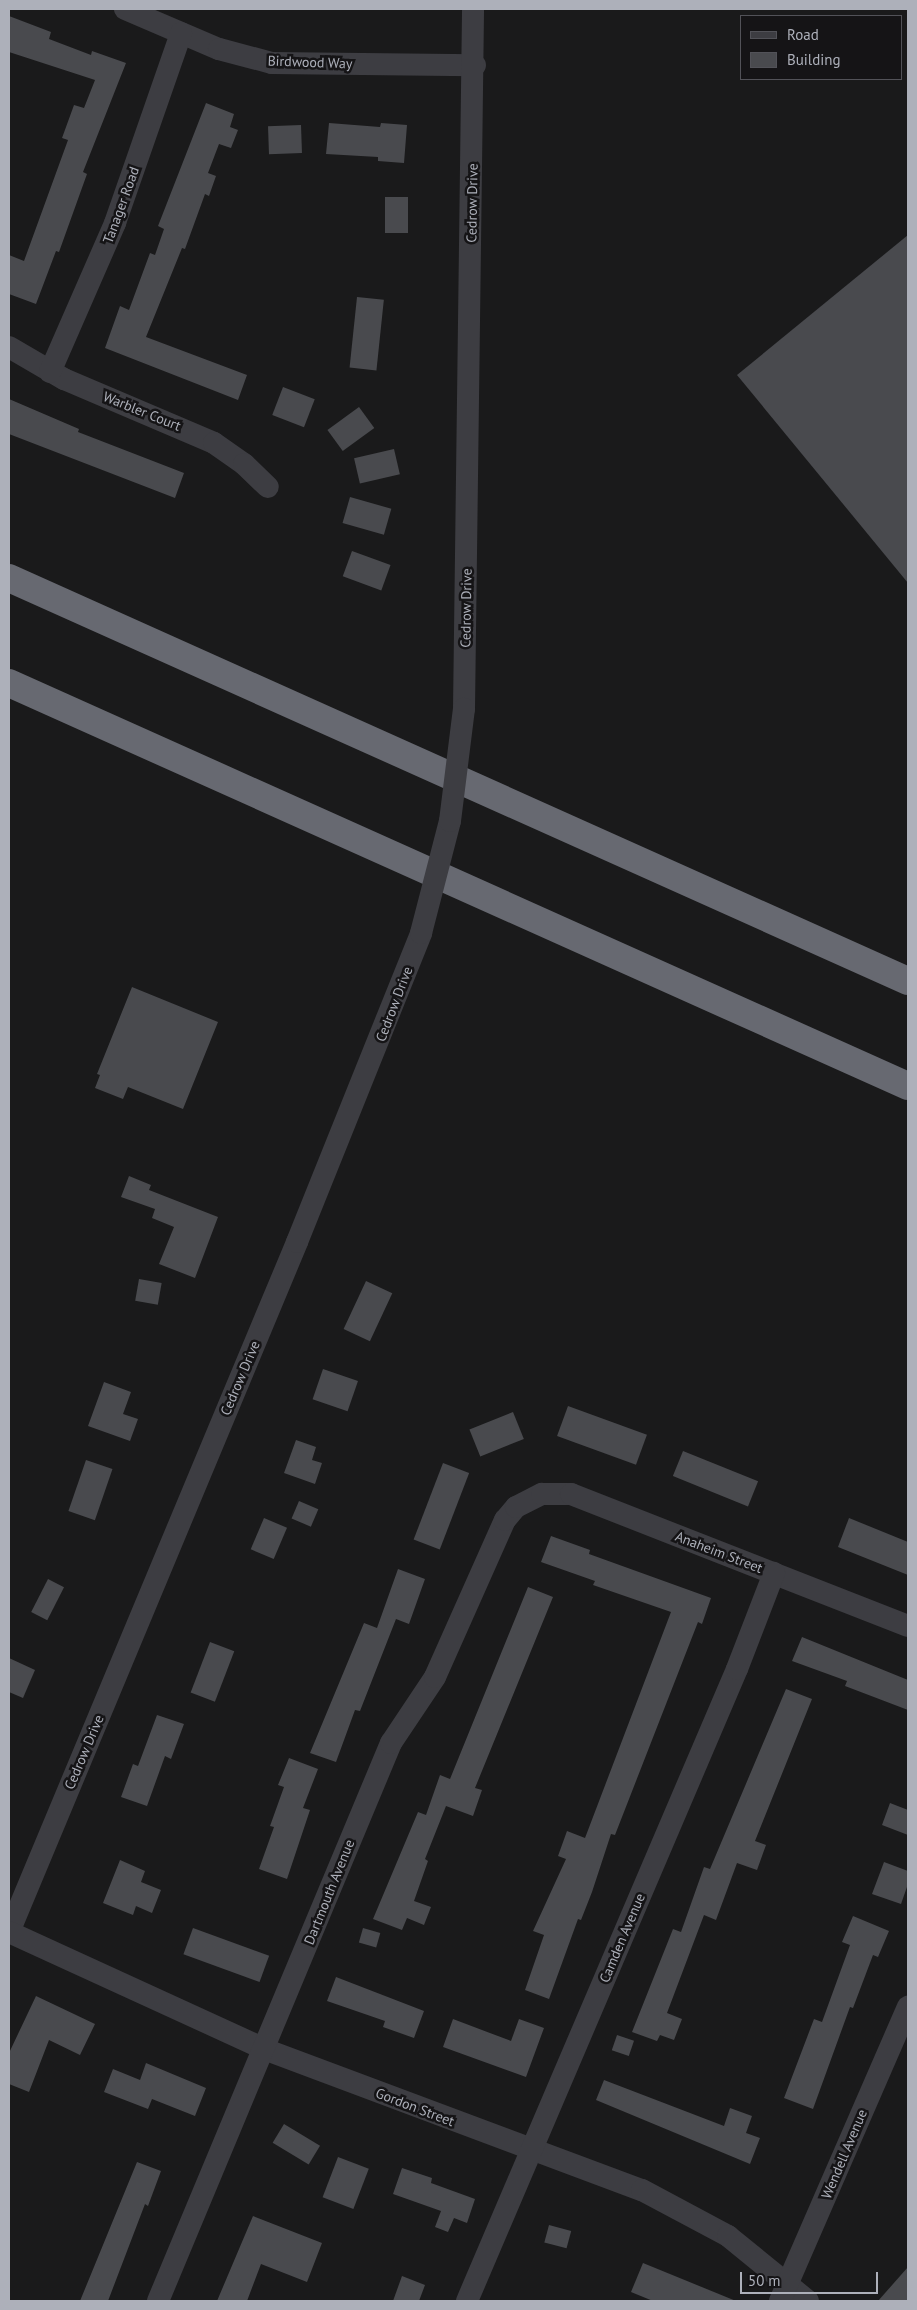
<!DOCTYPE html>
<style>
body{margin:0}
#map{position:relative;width:917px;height:2310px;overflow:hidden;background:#1a1a1b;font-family:"PT Sans",sans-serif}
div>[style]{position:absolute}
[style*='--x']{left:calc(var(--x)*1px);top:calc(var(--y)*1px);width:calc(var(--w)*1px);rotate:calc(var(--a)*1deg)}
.building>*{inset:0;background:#494a4e;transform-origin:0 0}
.minor>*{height:22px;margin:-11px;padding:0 11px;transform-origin:11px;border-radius:11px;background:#3d3d42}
.highway>*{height:28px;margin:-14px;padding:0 14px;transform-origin:14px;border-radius:14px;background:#676971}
.minor-bridge>*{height:22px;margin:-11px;padding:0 11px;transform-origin:11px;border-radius:11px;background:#3d3d42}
span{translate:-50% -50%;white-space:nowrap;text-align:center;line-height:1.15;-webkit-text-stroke:5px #151416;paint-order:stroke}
.street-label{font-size:14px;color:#adb0ba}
.frame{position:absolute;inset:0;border:10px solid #adb0ba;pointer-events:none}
.legend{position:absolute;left:740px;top:15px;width:162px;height:65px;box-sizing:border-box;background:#151416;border:1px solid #525258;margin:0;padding:6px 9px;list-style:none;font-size:15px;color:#adb0ba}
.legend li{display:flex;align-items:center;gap:10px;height:25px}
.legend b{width:25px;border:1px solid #525258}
.scale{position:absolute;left:740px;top:2272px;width:138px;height:22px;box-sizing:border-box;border:2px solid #adb0ba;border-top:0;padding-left:6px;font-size:15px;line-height:18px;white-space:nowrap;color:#adb0ba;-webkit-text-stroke:4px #151416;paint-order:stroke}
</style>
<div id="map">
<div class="building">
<div style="clip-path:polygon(9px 16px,51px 32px,49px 39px,91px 55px,92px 51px,126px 63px,83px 172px,87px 174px,59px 252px,56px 251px,36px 304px,9px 294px,9px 255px,24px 261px,68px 140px,62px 138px,74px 105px,84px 108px,95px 80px,9px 52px)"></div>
<div style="clip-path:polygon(206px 103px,234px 114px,230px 127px,238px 130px,231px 148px,219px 144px,208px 173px,216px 176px,209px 196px,205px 194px,185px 249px,182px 248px,146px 337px,247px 375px,238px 400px,105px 348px,120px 306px,129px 310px,150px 253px,155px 255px,164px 229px,158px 226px)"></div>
<div style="clip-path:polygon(329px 123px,380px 127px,381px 123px,407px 125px,404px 163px,378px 161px,378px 157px,326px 154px)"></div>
<div style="left:301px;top:125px;width:28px;height:33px;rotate:88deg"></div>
<div style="left:385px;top:197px;width:23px;height:36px"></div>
<div style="clip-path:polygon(908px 235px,908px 583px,737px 375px)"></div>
<div style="left:357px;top:297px;width:27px;height:71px;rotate:6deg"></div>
<div style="left:283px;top:387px;width:34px;height:30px;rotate:21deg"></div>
<div style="clip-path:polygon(9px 399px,79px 429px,78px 432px,184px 473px,175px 498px,9px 434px)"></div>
<div style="left:359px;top:407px;width:26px;height:39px;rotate:54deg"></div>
<div style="left:394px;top:449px;width:26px;height:41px;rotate:77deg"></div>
<div style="left:350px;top:497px;width:43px;height:27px;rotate:16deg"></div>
<div style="left:352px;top:551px;width:41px;height:27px;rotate:20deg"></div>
<div style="clip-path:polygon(132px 987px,218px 1022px,183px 1109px,128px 1087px,123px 1099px,95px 1088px,100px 1075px,97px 1074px)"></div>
<div style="clip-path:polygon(129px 1176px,151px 1185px,149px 1190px,218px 1217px,195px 1278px,159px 1264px,174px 1227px,152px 1218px,155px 1209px,121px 1197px)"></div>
<div style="left:139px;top:1279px;width:23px;height:22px;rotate:10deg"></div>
<div style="left:366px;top:1281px;width:29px;height:53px;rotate:25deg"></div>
<div style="left:323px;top:1369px;width:37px;height:32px;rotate:19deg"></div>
<div style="clip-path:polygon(104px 1382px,131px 1392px,123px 1414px,138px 1419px,130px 1441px,88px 1426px)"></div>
<div style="left:568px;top:1406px;width:84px;height:32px;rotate:20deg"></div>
<div style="left:513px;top:1412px;width:29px;height:47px;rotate:68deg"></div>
<div style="clip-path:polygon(296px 1440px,316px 1447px,312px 1460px,322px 1463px,315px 1484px,284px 1473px)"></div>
<div style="left:683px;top:1451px;width:81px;height:27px;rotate:22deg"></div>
<div style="left:86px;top:1460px;width:28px;height:54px;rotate:19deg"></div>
<div style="left:443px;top:1463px;width:28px;height:82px;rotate:21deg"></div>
<div style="left:299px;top:1501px;width:21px;height:19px;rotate:23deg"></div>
<div style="left:264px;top:1518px;width:25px;height:34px;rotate:23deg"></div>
<div style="clip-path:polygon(849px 1518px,908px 1542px,908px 1575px,838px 1547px)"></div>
<div style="clip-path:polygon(551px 1536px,590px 1550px,589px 1554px,711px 1598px,702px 1624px,698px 1622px,615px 1835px,611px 1834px,592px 1892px,581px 1920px,578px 1919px,549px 1999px,525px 1990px,544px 1935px,533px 1931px,566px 1859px,558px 1856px,567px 1831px,585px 1838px,671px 1612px,593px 1585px,595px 1581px,541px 1562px)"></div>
<div style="clip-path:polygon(398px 1569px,425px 1579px,409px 1624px,396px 1619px,360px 1711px,355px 1710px,336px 1762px,310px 1753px,364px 1623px,377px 1628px)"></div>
<div style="left:48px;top:1579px;width:18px;height:37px;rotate:27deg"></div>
<div style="clip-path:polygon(528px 1587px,553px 1597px,475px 1788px,482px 1790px,473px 1816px,446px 1806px,425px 1859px,428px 1861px,414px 1901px,431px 1907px,424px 1925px,407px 1918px,402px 1930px,373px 1919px,418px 1812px,426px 1815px,440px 1775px,450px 1779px)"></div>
<div style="clip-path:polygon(802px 1637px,908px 1680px,908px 1710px,845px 1686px,847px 1681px,792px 1661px)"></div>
<div style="left:210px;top:1642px;width:26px;height:54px;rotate:21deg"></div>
<div style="clip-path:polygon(9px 1658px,35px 1670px,23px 1698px,9px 1692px)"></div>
<div style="clip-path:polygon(786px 1689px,812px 1699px,755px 1841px,766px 1845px,757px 1870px,737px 1863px,716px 1920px,704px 1915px,667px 2013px,682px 2019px,674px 2040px,660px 2035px,657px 2041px,632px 2032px,673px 1929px,681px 1932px,704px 1867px,710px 1869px)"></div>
<div style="clip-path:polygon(157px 1715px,184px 1724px,171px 1759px,165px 1756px,147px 1806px,121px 1797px,133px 1764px,138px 1766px)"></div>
<div style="clip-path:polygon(289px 1758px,318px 1769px,303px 1808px,310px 1810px,287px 1879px,259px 1869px,274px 1827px,270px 1826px,284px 1787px,278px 1785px)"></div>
<div style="clip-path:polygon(890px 1803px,908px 1810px,908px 1835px,882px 1825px)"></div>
<div style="clip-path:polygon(120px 1860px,145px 1871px,141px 1882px,161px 1890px,152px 1913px,136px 1906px,133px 1915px,103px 1903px)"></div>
<div style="clip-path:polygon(884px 1862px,908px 1871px,908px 1884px,901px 1904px,872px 1894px)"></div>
<div style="clip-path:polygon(853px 1916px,889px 1931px,878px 1957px,873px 1955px,853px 2008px,850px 2007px,813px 2109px,784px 2098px,814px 2019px,822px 2022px,850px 1945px,842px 1942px)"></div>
<div style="left:193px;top:1928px;width:81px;height:28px;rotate:20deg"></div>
<div style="left:363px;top:1928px;width:18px;height:15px;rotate:16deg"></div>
<div style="clip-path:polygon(336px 1977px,424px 2011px,414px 2038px,383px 2027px,385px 2021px,327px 2001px)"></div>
<div style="clip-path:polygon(36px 1996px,95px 2024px,80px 2055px,49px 2040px,29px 2092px,9px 2084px,9px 2053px)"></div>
<div style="clip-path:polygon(453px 2019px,511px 2041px,519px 2019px,544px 2028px,526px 2077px,443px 2047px)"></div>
<div style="left:617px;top:2035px;width:18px;height:16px;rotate:19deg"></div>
<div style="clip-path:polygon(146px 2063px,206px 2088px,195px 2116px,152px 2099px,148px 2109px,104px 2092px,113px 2069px,140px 2080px)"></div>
<div style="clip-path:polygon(604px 2080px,724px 2126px,730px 2108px,752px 2116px,746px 2133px,760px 2138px,750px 2164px,596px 2100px)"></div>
<div style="left:284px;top:2124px;width:42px;height:22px;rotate:31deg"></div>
<div style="left:338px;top:2157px;width:33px;height:43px;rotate:21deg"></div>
<div style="clip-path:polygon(137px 2162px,161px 2171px,148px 2206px,145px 2204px,108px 2301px,80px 2301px)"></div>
<div style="clip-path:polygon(402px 2168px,432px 2178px,431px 2183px,475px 2199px,467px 2223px,454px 2218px,448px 2232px,435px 2227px,441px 2211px,393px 2194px)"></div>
<div style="clip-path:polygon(253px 2216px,322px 2243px,307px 2282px,261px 2264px,247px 2301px,217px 2301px)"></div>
<div style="left:549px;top:2225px;width:23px;height:18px;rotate:15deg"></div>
<div style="clip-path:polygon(643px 2263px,736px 2301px,653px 2301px,631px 2292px)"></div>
<div style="clip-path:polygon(908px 2267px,908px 2301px,878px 2301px)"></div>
<div style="clip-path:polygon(402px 2276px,425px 2285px,419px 2301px,393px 2301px)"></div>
</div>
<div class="minor">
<div style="--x:125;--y:9;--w:102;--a:23.1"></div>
<div style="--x:219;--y:49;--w:55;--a:14.8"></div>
<div style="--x:272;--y:63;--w:203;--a:0.6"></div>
<div style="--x:9;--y:347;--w:64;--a:30.2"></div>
<div style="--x:64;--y:379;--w:163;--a:23.1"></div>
<div style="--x:214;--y:443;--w:37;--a:35"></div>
<div style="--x:244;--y:464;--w:33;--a:44"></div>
<div style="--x:50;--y:372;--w:163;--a:-66.4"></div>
<div style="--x:115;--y:223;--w:201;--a:-70.8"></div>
<div style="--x:464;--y:709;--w:700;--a:-89.26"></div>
<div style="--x:9;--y:1932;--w:748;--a:-67.34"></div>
<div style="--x:297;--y:1242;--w:333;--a:-68.1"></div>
<div style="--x:9;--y:1932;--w:281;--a:24.6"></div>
<div style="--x:264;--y:2049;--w:403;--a:20.5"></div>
<div style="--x:642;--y:2190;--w:98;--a:28.1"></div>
<div style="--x:728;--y:2236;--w:103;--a:39.1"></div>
<div style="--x:158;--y:2301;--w:605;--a:-67.34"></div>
<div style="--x:391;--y:1743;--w:79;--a:-56.3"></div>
<div style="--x:435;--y:1677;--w:172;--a:-66"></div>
<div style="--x:505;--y:1520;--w:17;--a:-50"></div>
<div style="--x:516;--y:1507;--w:29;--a:-27"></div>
<div style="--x:542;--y:1494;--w:29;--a:0"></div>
<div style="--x:571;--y:1494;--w:362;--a:21.4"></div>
<div style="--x:467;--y:2301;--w:687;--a:-66.87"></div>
<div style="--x:737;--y:1669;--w:103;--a:-68.9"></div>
<div style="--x:780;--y:2301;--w:321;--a:-66.5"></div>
</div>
<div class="highway">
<div style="--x:9;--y:578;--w:985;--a:24.15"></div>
<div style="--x:9;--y:683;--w:985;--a:24.15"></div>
</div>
<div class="minor-bridge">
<div style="--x:421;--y:933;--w:116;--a:-75.5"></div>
<div style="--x:450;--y:821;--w:113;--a:-82.9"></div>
</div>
<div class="street-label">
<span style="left:310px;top:62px;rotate:2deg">Birdwood Way</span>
<span style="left:472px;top:203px;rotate:-89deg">Cedrow Drive</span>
<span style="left:121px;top:205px;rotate:-70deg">Tanager Road</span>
<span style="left:142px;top:411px;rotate:22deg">Warbler Court</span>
<span style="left:466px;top:608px;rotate:-89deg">Cedrow Drive</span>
<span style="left:394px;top:1004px;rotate:-69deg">Cedrow Drive</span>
<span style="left:240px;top:1378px;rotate:-67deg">Cedrow Drive</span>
<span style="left:719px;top:1552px;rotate:21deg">Anaheim Street</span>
<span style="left:84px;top:1752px;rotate:-67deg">Cedrow Drive</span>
<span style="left:329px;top:1892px;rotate:-68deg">Dartmouth Avenue</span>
<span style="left:622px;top:1938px;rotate:-67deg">Camden Avenue</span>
<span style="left:415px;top:2107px;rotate:21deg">Gordon Street</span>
<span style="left:844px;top:2154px;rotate:-67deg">Wendell Avenue</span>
</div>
<div class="frame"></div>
<ul class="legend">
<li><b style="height:6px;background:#3d3d42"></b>Road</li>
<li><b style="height:14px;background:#494a4e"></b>Building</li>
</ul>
<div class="scale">50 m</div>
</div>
